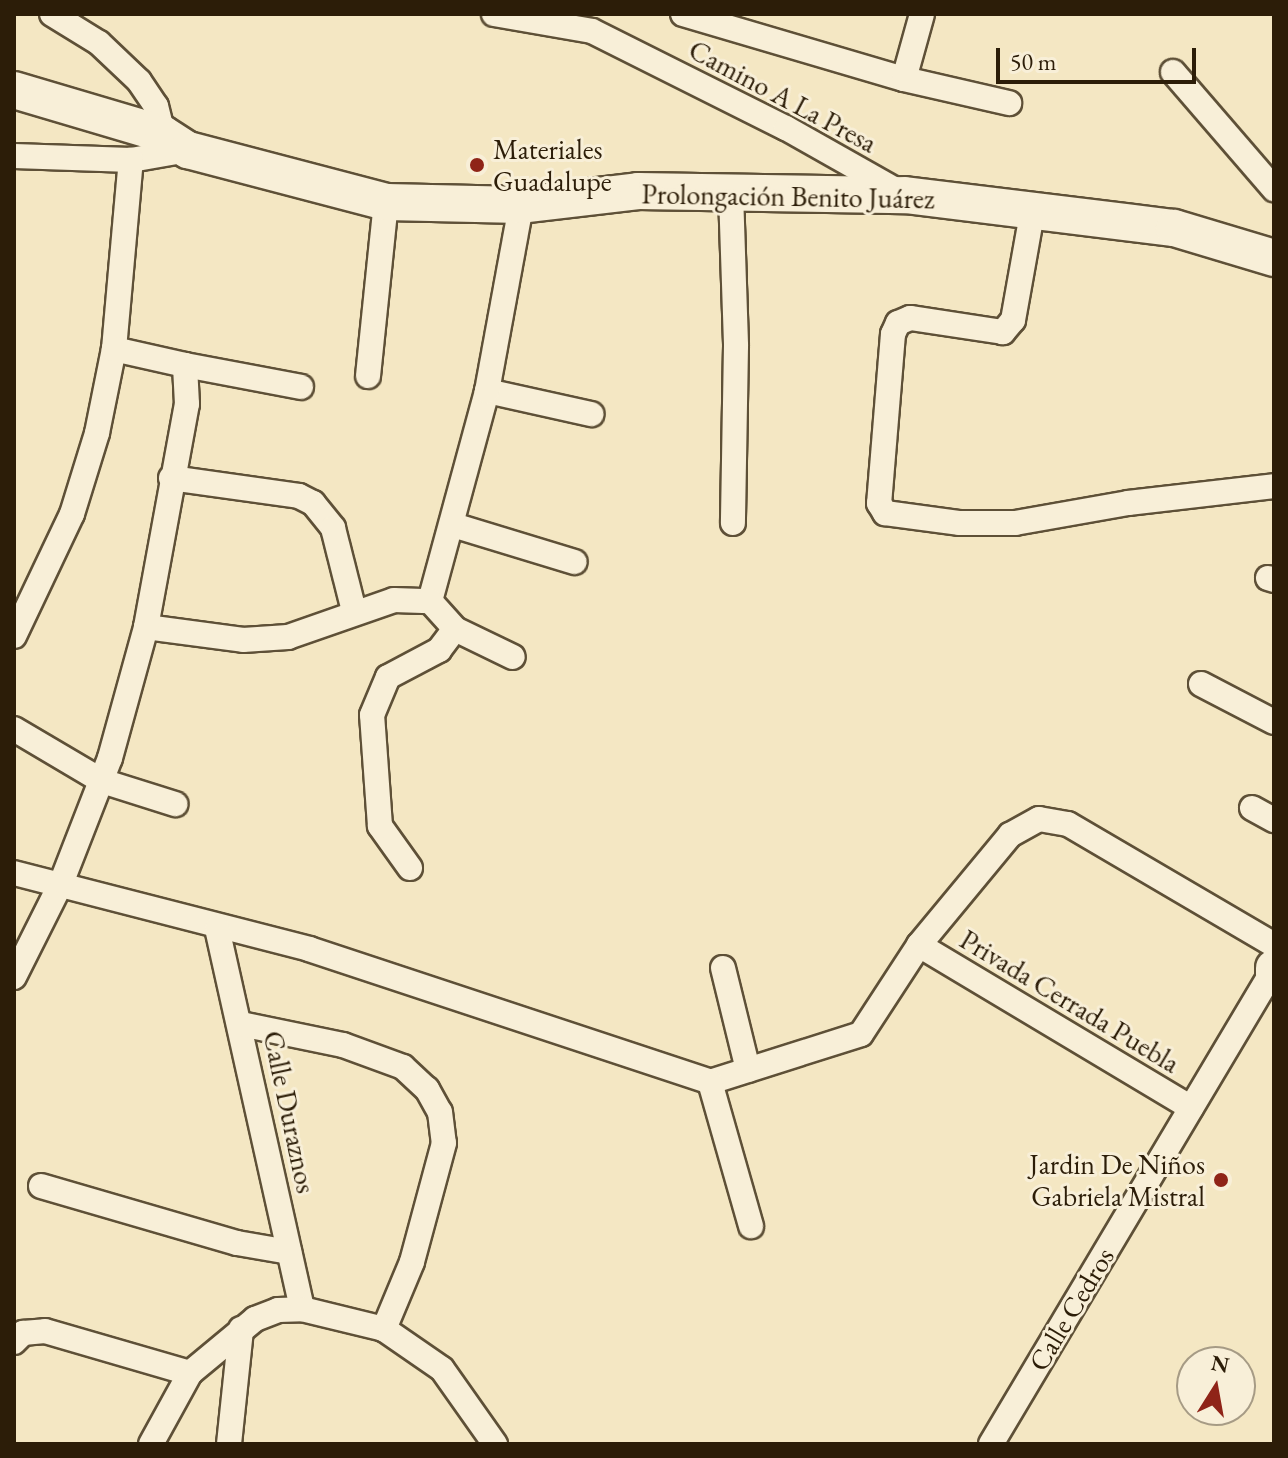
<!DOCTYPE html>
<meta charset="utf-8">
<style>
body{margin:0}
#map{position:relative;width:1288px;height:1458px;overflow:hidden;background:#f4e7c3;font-family:"EB Garamond",serif}
div>[style]{position:absolute}
[style*='--x']{left:calc(var(--x)*1px);top:calc(var(--y)*1px);width:calc(var(--w)*1px);rotate:calc(var(--a)*1deg)}
.roads{filter:drop-shadow(2px 0 #5e5037) drop-shadow(-2px 0 #5e5037) drop-shadow(0 2px #5e5037) drop-shadow(0 -2px #5e5037)}
.street>*{height:24px;margin:-12px;padding:0 12px;transform-origin:12px;border-radius:12px;background:#f8efd8}
.secondary>*{height:36px;margin:-18px;padding:0 18px;transform-origin:18px;border-radius:18px;background:#f8efd8}
.dots>*{width:22px;height:22px;translate:-50% -50%;box-sizing:border-box;border:4px solid #f8efd8;border-radius:50%}
span{translate:-50% -50%;white-space:nowrap;text-align:center;line-height:1.15;-webkit-text-stroke:6px #f8efd8;paint-order:stroke}
.street-label{font-size:28px;color:#2c1d08}
.poi-label{font-size:28px;color:#2c1d08}
.left{translate:0 -50%;text-align:left}
.right{translate:-100% -50%;text-align:right}
.frame{position:absolute;inset:0;border:16px solid #2c1d08;pointer-events:none}
.north{position:absolute;left:1176px;top:1346px;width:80px;height:80px;box-sizing:border-box;background:#f8efd8;border:2px solid #a69b85;border-radius:50%;rotate:11deg;font-size:22px;font-weight:700;line-height:32px;text-align:center;color:#2c1d08}
.north::after{content:'';display:block;margin:auto;width:28px;height:36px;background:#8f2418;clip-path:polygon(50% 0,100% 100%,50% 72%,0 100%)}
.scale{position:absolute;left:996px;top:48px;width:200px;height:36px;box-sizing:border-box;border:4px solid #2c1d08;border-top:0;padding-left:10px;font-size:24px;line-height:28px;white-space:nowrap;color:#2c1d08;-webkit-text-stroke:6px #f8efd8;paint-order:stroke}
</style>
<div id="map">
<div class="roads">
<div class="street">
<div style="--x:52;--y:14;--w:55;--a:31.7"></div>
<div style="--x:99;--y:43;--w:55;--a:43.5"></div>
<div style="--x:139;--y:81;--w:30;--a:56"></div>
<div style="--x:156;--y:106;--w:29;--a:76"></div>
<div style="--x:494;--y:14;--w:99;--a:9.8"></div>
<div style="--x:592;--y:31;--w:217;--a:26.6"></div>
<div style="--x:786;--y:128;--w:130;--a:29.5"></div>
<div style="--x:683;--y:14;--w:230;--a:16.4"></div>
<div style="--x:904;--y:79;--w:108;--a:12.9"></div>
<div style="--x:1173;--y:72;--w:155;--a:49.2"></div>
<div style="--x:904;--y:79;--w:67;--a:-74.5"></div>
<div style="--x:14;--y:156;--w:117;--a:2"></div>
<div style="--x:131;--y:160;--w:58;--a:-10"></div>
<div style="--x:731;--y:193;--w:153;--a:88.1"></div>
<div style="--x:736;--y:346;--w:177;--a:91"></div>
<div style="--x:1033;--y:208;--w:114;--a:100.1"></div>
<div style="--x:1013;--y:320;--w:16;--a:130"></div>
<div style="--x:1003;--y:332;--w:94;--a:-171.4"></div>
<div style="--x:910;--y:318;--w:13;--a:157"></div>
<div style="--x:898;--y:323;--w:12;--a:114"></div>
<div style="--x:893;--y:334;--w:170;--a:94.7"></div>
<div style="--x:879;--y:503;--w:12;--a:59"></div>
<div style="--x:885;--y:513;--w:76;--a:7.6"></div>
<div style="--x:960;--y:523;--w:55;--a:0"></div>
<div style="--x:1015;--y:523;--w:115;--a:-10"></div>
<div style="--x:1128;--y:503;--w:147;--a:-6.6"></div>
<div style="--x:185;--y:365;--w:118;--a:10.7"></div>
<div style="--x:368;--y:376;--w:175;--a:-84.1"></div>
<div style="--x:487;--y:391;--w:107;--a:12.5"></div>
<div style="--x:171;--y:478;--w:129;--a:8"></div>
<div style="--x:299;--y:496;--w:16;--a:27"></div>
<div style="--x:313;--y:503;--w:32;--a:51"></div>
<div style="--x:333;--y:528;--w:86;--a:75.8"></div>
<div style="--x:453;--y:525;--w:127;--a:16.9"></div>
<div style="--x:1268;--y:578;--w:6;--a:18"></div>
<div style="--x:430;--y:601;--w:218;--a:-74.8"></div>
<div style="--x:487;--y:391;--w:189;--a:-79.6"></div>
<div style="--x:146;--y:627;--w:98;--a:7.6"></div>
<div style="--x:243;--y:640;--w:45;--a:-3.8"></div>
<div style="--x:288;--y:637;--w:112;--a:-19.2"></div>
<div style="--x:394;--y:600;--w:36;--a:2"></div>
<div style="--x:430;--y:601;--w:38;--a:48"></div>
<div style="--x:455;--y:629;--w:64;--a:25.8"></div>
<div style="--x:14;--y:636;--w:135;--a:-64.6"></div>
<div style="--x:72;--y:514;--w:85;--a:-72.8"></div>
<div style="--x:97;--y:433;--w:86;--a:-78.6"></div>
<div style="--x:114;--y:349;--w:190;--a:-84.9"></div>
<div style="--x:1201;--y:684;--w:82;--a:27.5"></div>
<div style="--x:14;--y:729;--w:102;--a:30.6"></div>
<div style="--x:102;--y:781;--w:77;--a:17.5"></div>
<div style="--x:1252;--y:808;--w:25;--a:29"></div>
<div style="--x:410;--y:868;--w:52;--a:-125.5"></div>
<div style="--x:380;--y:826;--w:111;--a:-94.1"></div>
<div style="--x:372;--y:715;--w:41;--a:-67.2"></div>
<div style="--x:388;--y:677;--w:58;--a:-27.9"></div>
<div style="--x:439;--y:650;--w:26;--a:-53"></div>
<div style="--x:14;--y:873;--w:305;--a:14.4"></div>
<div style="--x:309;--y:949;--w:422;--a:18.3"></div>
<div style="--x:217;--y:928;--w:390;--a:77.4"></div>
<div style="--x:919;--y:945;--w:317;--a:30.9"></div>
<div style="--x:723;--y:968;--w:105;--a:76.2"></div>
<div style="--x:14;--y:977;--w:107;--a:-63.4"></div>
<div style="--x:62;--y:881;--w:132;--a:-68.7"></div>
<div style="--x:110;--y:758;--w:136;--a:-74.6"></div>
<div style="--x:146;--y:627;--w:227;--a:-79.6"></div>
<div style="--x:187;--y:404;--w:39;--a:-93"></div>
<div style="--x:185;--y:365;--w:73;--a:-167.3"></div>
<div style="--x:241;--y:1024;--w:104;--a:11.6"></div>
<div style="--x:343;--y:1045;--w:64;--a:20.1"></div>
<div style="--x:403;--y:1067;--w:33;--a:43"></div>
<div style="--x:427;--y:1089;--w:26;--a:61"></div>
<div style="--x:440;--y:1112;--w:31;--a:83"></div>
<div style="--x:444;--y:1143;--w:123;--a:105.1"></div>
<div style="--x:412;--y:1262;--w:73;--a:112.7"></div>
<div style="--x:710;--y:1082;--w:158;--a:-17.6"></div>
<div style="--x:861;--y:1034;--w:106;--a:-56.9"></div>
<div style="--x:919;--y:945;--w:143;--a:-50.4"></div>
<div style="--x:1010;--y:835;--w:33;--a:-29"></div>
<div style="--x:1039;--y:819;--w:29;--a:10"></div>
<div style="--x:1068;--y:824;--w:239;--a:30.4"></div>
<div style="--x:710;--y:1082;--w:150;--a:74.1"></div>
<div style="--x:41;--y:1186;--w:204;--a:16.2"></div>
<div style="--x:237;--y:1243;--w:53;--a:9.8"></div>
<div style="--x:14;--y:1342;--w:13;--a:-45"></div>
<div style="--x:23;--y:1333;--w:22;--a:-5"></div>
<div style="--x:45;--y:1331;--w:151;--a:16.2"></div>
<div style="--x:151;--y:1444;--w:81;--a:-61.2"></div>
<div style="--x:190;--y:1373;--w:85;--a:-39.7"></div>
<div style="--x:255;--y:1319;--w:25;--a:-21"></div>
<div style="--x:278;--y:1310;--w:24;--a:-2"></div>
<div style="--x:302;--y:1309;--w:84;--a:13.7"></div>
<div style="--x:384;--y:1329;--w:70;--a:34.6"></div>
<div style="--x:442;--y:1369;--w:92;--a:54.8"></div>
<div style="--x:229;--y:1444;--w:116;--a:-84"></div>
<div style="--x:991;--y:1444;--w:549;--a:-59.23"></div>
</div>
<div class="secondary">
<div style="--x:14;--y:90;--w:155;--a:16.5"></div>
<div style="--x:163;--y:134;--w:30;--a:33"></div>
<div style="--x:188;--y:150;--w:205;--a:14.7"></div>
<div style="--x:386;--y:202;--w:135;--a:1.3"></div>
<div style="--x:521;--y:205;--w:118;--a:-6.8"></div>
<div style="--x:638;--y:191;--w:267;--a:0.9"></div>
<div style="--x:905;--y:195;--w:271;--a:7"></div>
<div style="--x:1174;--y:228;--w:104;--a:16.7"></div>
<div style="--x:1274;--y:968;--w:6;--a:90"></div>
</div>
</div>
<div class="dots">
<div style="left:477px;top:165px;background:#8f2418"></div>
<div style="left:1221px;top:1180px;background:#8f2418"></div>
</div>
<div class="street-label">
<span style="left:783px;top:96px;rotate:28deg">Camino A La Presa</span>
<span style="left:788px;top:196px;rotate:1deg">Prolongación Benito Juárez</span>
<span style="left:1070px;top:1001px;rotate:31deg">Privada Cerrada Puebla</span>
<span style="left:290px;top:1112px;rotate:78deg">Calle Duraznos</span>
<span style="left:1071px;top:1309px;rotate:-59deg">Calle Cedros</span>
</div>
<div class="poi-label">
<span class="left" style="left:493px;top:165px">Materiales<br>Guadalupe</span>
<span class="right" style="left:1205px;top:1180px">Jardin De Niños<br>Gabriela Mistral</span>
</div>
<div class="frame"></div>
<div class="north">N</div>
<div class="scale">50 m</div>
</div>
